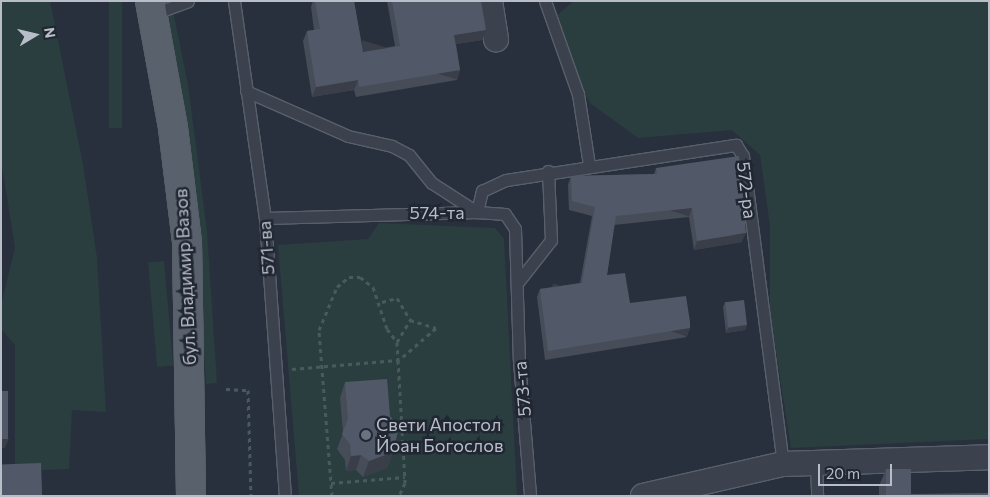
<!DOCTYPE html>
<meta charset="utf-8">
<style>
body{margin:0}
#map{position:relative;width:990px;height:497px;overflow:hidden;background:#28303d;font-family:Commissioner,sans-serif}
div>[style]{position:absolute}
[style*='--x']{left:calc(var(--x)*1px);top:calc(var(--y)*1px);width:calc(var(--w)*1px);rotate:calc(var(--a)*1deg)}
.green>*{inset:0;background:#2a3d3f;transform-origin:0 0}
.path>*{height:3px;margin-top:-1.5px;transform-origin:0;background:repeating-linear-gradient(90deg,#495a5d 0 4px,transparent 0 8px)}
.roads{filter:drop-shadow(1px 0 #59606b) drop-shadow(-1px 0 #59606b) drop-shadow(0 1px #59606b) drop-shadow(0 -1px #59606b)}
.lane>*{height:11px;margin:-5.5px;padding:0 5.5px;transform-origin:5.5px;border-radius:5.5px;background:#3b424d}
.street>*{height:24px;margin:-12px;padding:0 12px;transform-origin:12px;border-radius:12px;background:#3b424d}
.primary>*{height:28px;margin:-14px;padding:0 14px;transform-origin:14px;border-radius:14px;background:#59616d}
.wall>*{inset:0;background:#464d59}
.shaded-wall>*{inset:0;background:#393e49;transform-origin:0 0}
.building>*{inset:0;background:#515968;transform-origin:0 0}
.dots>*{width:14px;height:14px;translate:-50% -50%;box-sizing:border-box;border:2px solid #202732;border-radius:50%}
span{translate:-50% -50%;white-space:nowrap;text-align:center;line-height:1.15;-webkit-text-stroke:5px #202732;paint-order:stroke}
.street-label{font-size:18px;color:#b8bdc8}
.poi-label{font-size:18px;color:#b8bdc8}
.left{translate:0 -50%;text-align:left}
.frame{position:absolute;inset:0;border:2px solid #b8bdc8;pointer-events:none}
.north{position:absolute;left:10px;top:10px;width:50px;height:50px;-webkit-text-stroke:4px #202732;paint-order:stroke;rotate:81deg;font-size:14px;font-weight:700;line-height:20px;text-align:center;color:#b8bdc8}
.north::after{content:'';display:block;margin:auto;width:18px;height:22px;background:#b8bdc8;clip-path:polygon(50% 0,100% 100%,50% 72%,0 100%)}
.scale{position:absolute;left:818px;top:464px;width:74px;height:22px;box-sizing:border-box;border:2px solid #b8bdc8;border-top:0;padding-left:6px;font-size:15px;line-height:18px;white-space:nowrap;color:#b8bdc8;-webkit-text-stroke:4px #202732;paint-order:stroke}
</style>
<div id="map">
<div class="green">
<div style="clip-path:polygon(1px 1px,50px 1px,83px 164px,97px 258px,106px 412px,72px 410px,69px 469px,15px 471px,15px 345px,1px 329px,1px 305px,15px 248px,1px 160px)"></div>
<div style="left:109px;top:1px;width:13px;height:127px"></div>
<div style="clip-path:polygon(160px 1px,171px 1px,188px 84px,207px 231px,217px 383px,206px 384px,196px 232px)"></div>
<div style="clip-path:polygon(574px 1px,989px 1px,989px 439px,791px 448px,770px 313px,770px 226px,760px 155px,732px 130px,638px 138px,590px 103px,550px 21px)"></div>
<div style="clip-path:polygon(379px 223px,495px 228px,504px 239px,517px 496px,299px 496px,278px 245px,368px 239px)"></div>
<div style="left:164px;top:261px;width:105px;height:16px;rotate:85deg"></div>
</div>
<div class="path">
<div style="--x:382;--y:302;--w:16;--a:-15"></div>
<div style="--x:397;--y:298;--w:26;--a:59"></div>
<div style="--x:410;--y:320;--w:27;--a:17"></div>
<div style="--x:436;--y:328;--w:49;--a:139.1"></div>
<div style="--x:397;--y:342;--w:26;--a:-59"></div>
<div style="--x:292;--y:369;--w:106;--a:-4.9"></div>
<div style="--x:398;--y:360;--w:123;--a:86.7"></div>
<div style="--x:405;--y:483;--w:14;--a:115"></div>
<div style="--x:226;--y:389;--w:22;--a:3"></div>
<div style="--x:248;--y:390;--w:106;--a:88.4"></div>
<div style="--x:331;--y:483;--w:74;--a:-4.6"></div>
<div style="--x:332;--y:496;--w:167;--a:-94.5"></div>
<div style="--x:319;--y:330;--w:47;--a:-67.3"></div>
<div style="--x:337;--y:287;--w:16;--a:-40"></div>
<div style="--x:349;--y:277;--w:11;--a:0"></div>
<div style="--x:360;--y:277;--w:16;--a:38"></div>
<div style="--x:373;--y:287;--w:44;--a:71.6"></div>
<div style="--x:387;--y:329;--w:16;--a:52"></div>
<div style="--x:397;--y:342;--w:18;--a:87"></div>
</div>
<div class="roads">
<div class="lane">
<div style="--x:234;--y:1;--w:219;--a:81.9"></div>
<div style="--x:265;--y:218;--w:279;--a:85.9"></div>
<div style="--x:545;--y:1;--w:99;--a:70.5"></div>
<div style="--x:578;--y:94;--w:72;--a:81.2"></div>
<div style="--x:153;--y:14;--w:37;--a:-20"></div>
<div style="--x:246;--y:91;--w:111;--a:23.8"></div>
<div style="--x:348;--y:136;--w:45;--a:12.8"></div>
<div style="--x:392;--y:146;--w:19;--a:28"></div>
<div style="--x:409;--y:155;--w:36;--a:51"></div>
<div style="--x:432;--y:183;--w:54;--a:32.8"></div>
<div style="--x:477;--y:212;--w:28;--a:4"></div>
<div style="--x:505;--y:214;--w:18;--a:56"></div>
<div style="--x:515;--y:229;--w:132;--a:88.3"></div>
<div style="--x:519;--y:361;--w:135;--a:85.3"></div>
<div style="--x:265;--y:218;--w:212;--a:-1.6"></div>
<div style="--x:477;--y:212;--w:22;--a:-77"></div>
<div style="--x:482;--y:191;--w:26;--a:-25"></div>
<div style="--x:506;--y:180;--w:233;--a:-8.7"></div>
<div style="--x:736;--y:145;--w:13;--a:58"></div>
<div style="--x:743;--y:156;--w:311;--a:82.6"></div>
<div style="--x:518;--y:282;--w:53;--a:-51.8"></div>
<div style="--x:551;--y:240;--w:69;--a:-92.5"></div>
<div style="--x:816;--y:462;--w:34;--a:88"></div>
</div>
<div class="street">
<div style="--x:490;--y:1;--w:39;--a:81"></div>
<div style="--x:643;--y:496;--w:144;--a:-12.9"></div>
<div style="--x:783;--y:464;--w:206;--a:-1.9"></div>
</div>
<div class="primary">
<div style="--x:150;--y:1;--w:129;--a:79.7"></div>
<div style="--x:173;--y:128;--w:115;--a:83"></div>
<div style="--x:187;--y:242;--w:254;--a:89.1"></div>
</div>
</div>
<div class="wall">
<div style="clip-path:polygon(313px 1px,354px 1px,363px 52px,395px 46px,387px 1px,481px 1px,482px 40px,456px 44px,460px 70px,457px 80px,356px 97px,354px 90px,312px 97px,303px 41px,307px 31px,314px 30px,311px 7px)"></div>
<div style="clip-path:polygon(656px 168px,742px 242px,694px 250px,689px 217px,614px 225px,607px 275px,630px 303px,687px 337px,545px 360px,537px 297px,540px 289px,580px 283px,592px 216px,569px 210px,568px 185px,571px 176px,654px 174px)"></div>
<div style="clip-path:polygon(725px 302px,747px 325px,745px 330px,726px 333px,723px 307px)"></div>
<div style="clip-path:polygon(345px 382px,393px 452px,387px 468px,363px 477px,356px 470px,346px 471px,345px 460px,337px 449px,343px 433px,340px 398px)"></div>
<div style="clip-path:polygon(886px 469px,911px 494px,989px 496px,879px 496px,879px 486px)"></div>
</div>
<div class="shaded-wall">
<div style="clip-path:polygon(486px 30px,482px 40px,451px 45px,454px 35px)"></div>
<div style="left:460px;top:70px;width:10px;height:102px;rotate:107deg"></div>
<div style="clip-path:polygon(358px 80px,354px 90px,312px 97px,316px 87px)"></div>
<div style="left:692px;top:208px;width:9px;height:76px;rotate:108deg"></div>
<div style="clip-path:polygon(746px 233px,742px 242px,694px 250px,697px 241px)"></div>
<div style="clip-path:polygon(747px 325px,745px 330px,726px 333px,728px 328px)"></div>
<div style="left:690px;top:328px;width:9px;height:144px;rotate:108deg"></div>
<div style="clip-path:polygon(1px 439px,9px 439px,5px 448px,1px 448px)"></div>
<div style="clip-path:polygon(393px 452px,387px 468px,363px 477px,369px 461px)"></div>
<div style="clip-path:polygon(361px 455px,356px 470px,346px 471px,351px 456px)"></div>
</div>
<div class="building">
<div style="clip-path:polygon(315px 1px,354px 1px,363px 52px,400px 46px,392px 1px,481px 1px,486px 30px,454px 35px,460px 70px,359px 87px,358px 80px,316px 87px,307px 31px,320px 29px)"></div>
<div style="clip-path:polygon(739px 156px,746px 233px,697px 241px,692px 208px,616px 216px,607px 275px,625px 273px,630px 303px,686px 296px,690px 322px,690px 328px,548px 351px,540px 289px,582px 283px,595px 207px,572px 201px,571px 176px,657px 174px,656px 168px)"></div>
<div style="left:744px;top:300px;width:25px;height:19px;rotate:83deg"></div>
<div style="clip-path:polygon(387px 379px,390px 416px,399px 427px,393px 452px,369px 461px,361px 455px,351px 456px,350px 444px,342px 434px,348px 419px,345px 382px)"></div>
<div style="left:1px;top:391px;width:7px;height:48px"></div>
<div style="left:41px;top:463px;width:33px;height:40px;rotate:88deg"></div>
<div style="clip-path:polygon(886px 469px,911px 469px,911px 494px,989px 493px,989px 496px,886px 496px)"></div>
</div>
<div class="dots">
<div style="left:366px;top:435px;background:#6b7280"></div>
</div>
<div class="street-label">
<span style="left:747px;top:190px;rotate:83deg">572-ра</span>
<span style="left:437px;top:212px">574-та</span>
<span style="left:266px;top:248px;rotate:-94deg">571-ва</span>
<span style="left:185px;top:277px;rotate:-93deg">бул. Владимир Вазов</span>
<span style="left:522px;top:389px;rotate:-95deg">573-та</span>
</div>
<div class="poi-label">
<span class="left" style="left:376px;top:435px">Свети Апостол<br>Йоан Богослов</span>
</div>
<div class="frame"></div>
<div class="north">N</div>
<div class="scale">20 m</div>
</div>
